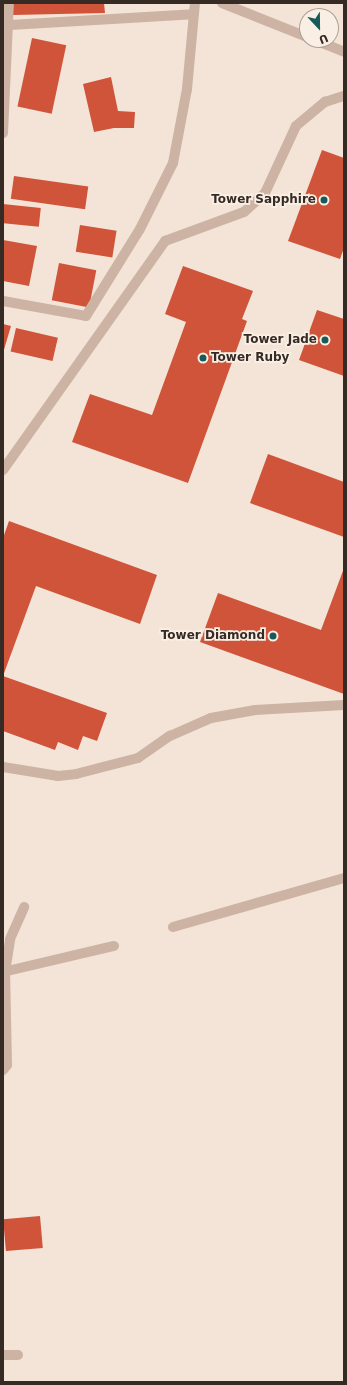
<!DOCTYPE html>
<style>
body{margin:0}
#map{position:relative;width:347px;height:1385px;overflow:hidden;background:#f3e4d7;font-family:"DejaVu Sans",sans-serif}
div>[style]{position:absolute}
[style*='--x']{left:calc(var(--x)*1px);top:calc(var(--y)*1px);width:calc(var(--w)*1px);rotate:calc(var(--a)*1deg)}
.building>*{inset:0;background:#cf5439;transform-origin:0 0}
.service>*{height:10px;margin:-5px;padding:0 5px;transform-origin:5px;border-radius:5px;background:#ccb3a3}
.minor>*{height:10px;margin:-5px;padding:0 5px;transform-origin:5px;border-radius:5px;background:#ccb3a3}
.dots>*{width:11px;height:11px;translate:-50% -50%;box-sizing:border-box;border:2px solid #faefe4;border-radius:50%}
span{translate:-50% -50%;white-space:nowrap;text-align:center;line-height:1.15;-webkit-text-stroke:3.5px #faefe4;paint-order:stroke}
.poi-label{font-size:12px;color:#362a25;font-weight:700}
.right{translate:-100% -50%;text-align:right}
.left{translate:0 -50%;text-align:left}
.frame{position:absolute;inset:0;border:4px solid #362a25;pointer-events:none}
.north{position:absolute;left:299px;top:8px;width:40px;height:40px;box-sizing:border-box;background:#faefe4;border:1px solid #aca098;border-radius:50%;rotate:158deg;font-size:11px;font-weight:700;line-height:16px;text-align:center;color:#362a25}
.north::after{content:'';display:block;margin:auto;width:14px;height:18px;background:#185a5a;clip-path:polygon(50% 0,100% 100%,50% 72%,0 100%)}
</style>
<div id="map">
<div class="building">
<div style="clip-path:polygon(12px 3px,104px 3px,105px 13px,13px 15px)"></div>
<div style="left:32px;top:38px;width:35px;height:70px;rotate:12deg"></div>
<div style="clip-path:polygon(111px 77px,118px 111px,135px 112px,134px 128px,114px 128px,94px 132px,83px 84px)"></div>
<div style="clip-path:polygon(322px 150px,344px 158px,344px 248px,340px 259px,288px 241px)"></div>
<div style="left:14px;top:176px;width:75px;height:23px;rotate:8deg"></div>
<div style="left:3px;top:204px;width:38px;height:19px;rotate:6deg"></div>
<div style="left:80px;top:225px;width:37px;height:27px;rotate:9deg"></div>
<div style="clip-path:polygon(3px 240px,37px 246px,29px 286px,3px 281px)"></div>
<div style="left:59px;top:263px;width:38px;height:38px;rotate:11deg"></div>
<div style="clip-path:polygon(183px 266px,253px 291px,242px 319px,247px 321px,188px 483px,72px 442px,90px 394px,152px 415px,186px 322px,165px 314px)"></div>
<div style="clip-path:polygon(317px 310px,344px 319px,344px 376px,299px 360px)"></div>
<div style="clip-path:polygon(3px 324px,11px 326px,3px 353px)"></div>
<div style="left:16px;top:328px;width:43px;height:24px;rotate:13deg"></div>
<div style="clip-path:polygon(268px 454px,344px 482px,344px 537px,250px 503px)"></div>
<div style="clip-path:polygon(9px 521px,157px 575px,140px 624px,36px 586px,3px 676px,3px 538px)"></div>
<div style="clip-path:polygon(344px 568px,344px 694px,200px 642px,218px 593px,321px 630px)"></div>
<div style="clip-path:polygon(3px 676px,107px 713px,97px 741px,83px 736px,78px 750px,58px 742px,55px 750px,3px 731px)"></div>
<div style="left:40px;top:1216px;width:32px;height:37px;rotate:85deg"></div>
</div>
<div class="service">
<div style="--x:3;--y:470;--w:281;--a:-54.7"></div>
<div style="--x:165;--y:241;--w:84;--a:-20.2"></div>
<div style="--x:244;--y:212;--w:28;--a:-42"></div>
<div style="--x:265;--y:193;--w:74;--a:-65.2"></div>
<div style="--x:296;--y:126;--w:38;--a:-40"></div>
<div style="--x:325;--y:102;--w:20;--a:-18"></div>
<div style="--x:3;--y:767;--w:56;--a:9.3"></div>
<div style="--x:58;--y:776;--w:18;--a:-6"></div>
<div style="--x:76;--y:774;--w:64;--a:-14.5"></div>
<div style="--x:138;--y:758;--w:39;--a:-35"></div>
<div style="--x:170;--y:736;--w:45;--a:-23.7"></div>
<div style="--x:211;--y:718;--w:45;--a:-10.3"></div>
<div style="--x:255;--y:710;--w:89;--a:-3.2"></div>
</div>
<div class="minor">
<div style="--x:222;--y:3;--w:92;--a:21.8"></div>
<div style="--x:10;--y:25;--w:183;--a:-3.4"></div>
<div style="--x:315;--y:40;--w:31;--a:22"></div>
<div style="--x:3;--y:133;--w:130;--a:-87.4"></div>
<div style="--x:3;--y:301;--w:84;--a:10.2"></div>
<div style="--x:86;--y:316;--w:102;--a:-58.2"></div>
<div style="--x:140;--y:229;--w:74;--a:-63.4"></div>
<div style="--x:173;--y:163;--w:75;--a:-79.3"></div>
<div style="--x:187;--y:89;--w:86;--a:-84.7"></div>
<div style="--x:173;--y:927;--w:178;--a:-16"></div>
<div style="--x:3;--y:972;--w:114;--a:-13.2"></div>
<div style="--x:3;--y:1070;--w:6;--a:-51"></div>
<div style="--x:7;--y:1065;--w:93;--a:-91.2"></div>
<div style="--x:5;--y:972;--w:33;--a:-81"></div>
<div style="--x:10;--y:939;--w:35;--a:-66"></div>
<div style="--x:3;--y:1355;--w:15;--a:0"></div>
</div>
<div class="dots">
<div style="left:324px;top:200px;background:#185a5a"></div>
<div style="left:325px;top:340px;background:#185a5a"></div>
<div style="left:203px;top:358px;background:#185a5a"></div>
<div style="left:273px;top:636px;background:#185a5a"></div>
</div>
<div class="poi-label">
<span class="right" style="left:316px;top:200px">Tower Sapphire</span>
<span class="right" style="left:317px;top:340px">Tower Jade</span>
<span class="left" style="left:211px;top:358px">Tower Ruby</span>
<span class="right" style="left:265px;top:636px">Tower Diamond</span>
</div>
<div class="frame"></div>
<div class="north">U</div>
</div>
